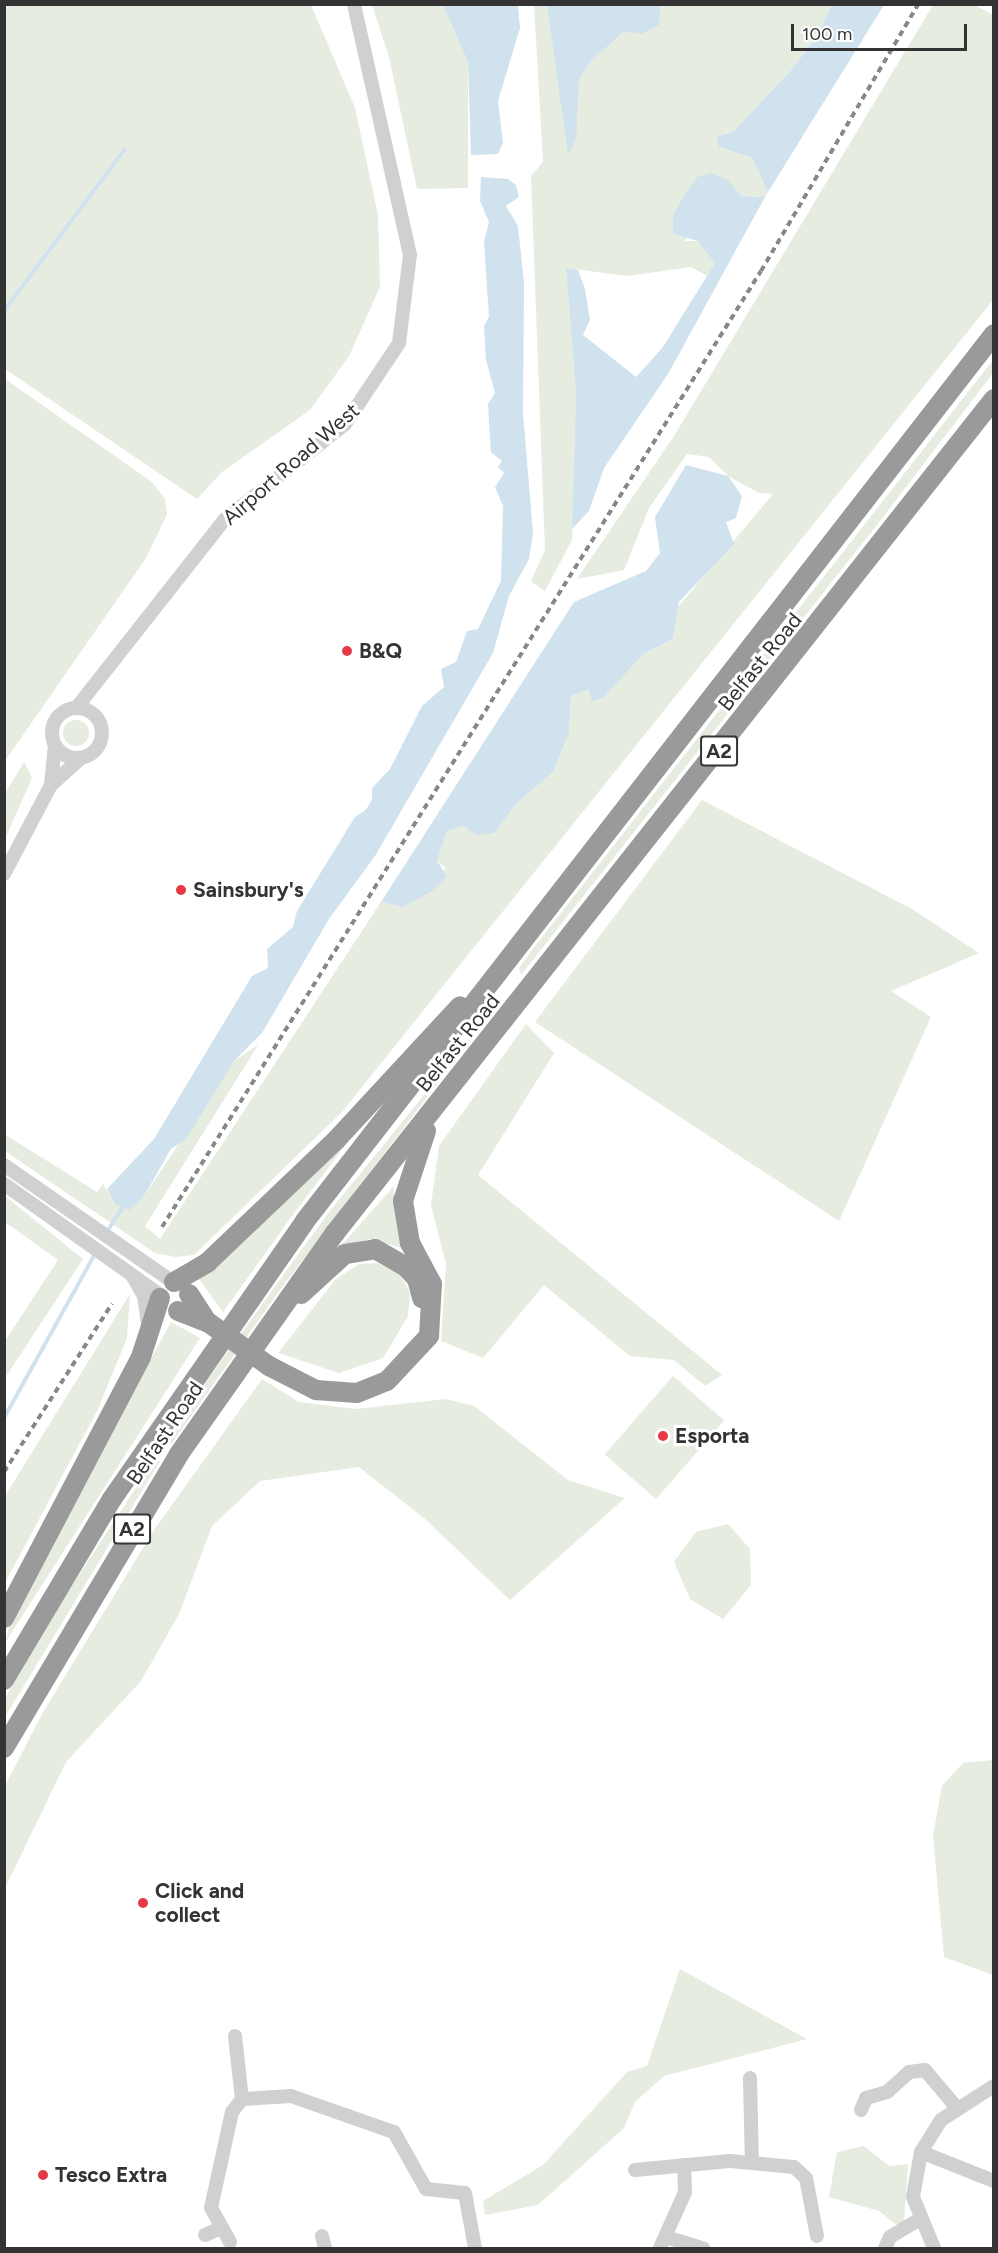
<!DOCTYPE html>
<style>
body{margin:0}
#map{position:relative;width:998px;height:2253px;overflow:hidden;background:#fff;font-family:Figtree,sans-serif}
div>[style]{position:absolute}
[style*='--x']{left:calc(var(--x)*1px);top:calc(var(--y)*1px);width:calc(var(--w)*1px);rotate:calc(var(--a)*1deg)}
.green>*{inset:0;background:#e6ecdf;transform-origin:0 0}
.round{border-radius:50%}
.water>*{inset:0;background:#cfe2ee}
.stream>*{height:4px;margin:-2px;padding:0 2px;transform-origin:2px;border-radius:2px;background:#cfe2ee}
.minor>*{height:14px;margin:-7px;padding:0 7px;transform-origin:7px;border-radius:7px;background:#d0d0d0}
.minor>.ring{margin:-7px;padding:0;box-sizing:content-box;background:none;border:14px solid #d0d0d0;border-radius:50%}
.highway>*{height:20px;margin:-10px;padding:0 10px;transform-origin:10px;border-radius:10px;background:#9a9a9a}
.rail>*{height:4px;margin-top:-2px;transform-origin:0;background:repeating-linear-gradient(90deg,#888 0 6px,transparent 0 10.5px)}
.highway-bridge>*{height:20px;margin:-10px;padding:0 10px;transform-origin:10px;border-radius:10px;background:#9a9a9a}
.dots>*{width:16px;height:16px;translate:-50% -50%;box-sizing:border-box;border:3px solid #fff;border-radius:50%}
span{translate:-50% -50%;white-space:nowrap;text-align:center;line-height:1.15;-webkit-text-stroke:6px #fff;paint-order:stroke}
.shield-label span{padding:2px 4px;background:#fff;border:2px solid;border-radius:4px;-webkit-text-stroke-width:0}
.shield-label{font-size:20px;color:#333;font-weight:700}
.street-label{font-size:21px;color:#333}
.poi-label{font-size:21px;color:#333;font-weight:700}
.left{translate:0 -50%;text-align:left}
.frame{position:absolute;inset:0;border:6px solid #333;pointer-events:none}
.scale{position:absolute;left:791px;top:24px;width:176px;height:27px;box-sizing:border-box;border:3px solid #333;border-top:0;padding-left:8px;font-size:18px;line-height:21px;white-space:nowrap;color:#333;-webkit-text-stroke:4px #fff;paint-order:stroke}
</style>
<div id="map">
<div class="green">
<div style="clip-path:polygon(4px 5px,311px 5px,355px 108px,378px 215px,380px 287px,349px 356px,310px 410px,222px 472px,197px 499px,5px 369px)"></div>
<div style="clip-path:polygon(372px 5px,443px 5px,468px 62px,468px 188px,417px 189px,389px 57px)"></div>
<div style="clip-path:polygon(534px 5px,832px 5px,817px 36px,791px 70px,735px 130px,725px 133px,719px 147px,752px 158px,768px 192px,765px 197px,742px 196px,728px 180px,685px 241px,698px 241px,709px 249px,715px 263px,707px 276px,691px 267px,627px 276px,566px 268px,576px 394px,572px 540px,545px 591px,531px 581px,545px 550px,531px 176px,543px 162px)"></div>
<div style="clip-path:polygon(933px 5px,974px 5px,993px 15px,993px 300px,342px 1112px,194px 1255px,176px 1257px,155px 1253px,5px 1151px,4px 1134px,97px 1192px,103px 1184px,115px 1204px,144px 1196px,234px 1061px,258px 1045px,145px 1226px,160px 1239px,381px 902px,403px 907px,431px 892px,446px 868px,437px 861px,447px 831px,464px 826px,494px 833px,518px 802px,553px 772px,569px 733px,571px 696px,590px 690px,592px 700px,643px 654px,673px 639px,678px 607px,773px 494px,759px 493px,728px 476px,709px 457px,687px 454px,649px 508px,624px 570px,577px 579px,674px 436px)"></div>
<div style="clip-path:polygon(993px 360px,993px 373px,884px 516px,521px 975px,519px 968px,532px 950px)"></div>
<div style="clip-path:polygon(5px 379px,152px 482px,165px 499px,167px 514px,146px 558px,5px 761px)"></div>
<div class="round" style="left:63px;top:720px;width:26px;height:26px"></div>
<div style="clip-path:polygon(24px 762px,32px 778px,5px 839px,5px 793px)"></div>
<div style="clip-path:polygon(702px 800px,912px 909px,979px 953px,891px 991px,931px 1017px,839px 1221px,535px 1022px)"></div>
<div style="clip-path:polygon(502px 999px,280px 1290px,172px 1443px,168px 1444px,197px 1394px,329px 1212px)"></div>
<div style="clip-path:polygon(526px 1024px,554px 1053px,478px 1175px,722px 1375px,705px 1386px,674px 1360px,630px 1356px,544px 1285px,483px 1358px,441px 1341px,446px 1264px,431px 1205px,439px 1146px)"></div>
<div style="clip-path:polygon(365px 1119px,295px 1212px,223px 1312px,199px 1279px)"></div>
<div style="clip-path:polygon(394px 1186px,394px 1209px,419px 1267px,402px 1248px,370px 1239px,339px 1248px)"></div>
<div style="clip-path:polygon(5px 1196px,83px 1259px,5px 1378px,5px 1341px,58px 1260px,5px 1222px)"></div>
<div style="clip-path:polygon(377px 1263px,399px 1273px,410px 1293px,408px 1316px,383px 1358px,339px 1373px,278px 1353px,336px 1279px,359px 1264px)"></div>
<div style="clip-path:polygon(130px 1294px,127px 1338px,98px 1409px,5px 1583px,5px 1496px)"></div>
<div style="clip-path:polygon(171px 1322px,200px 1338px,5px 1643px,12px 1616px)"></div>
<div style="left:673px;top:1376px;width:68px;height:104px;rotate:41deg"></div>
<div style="clip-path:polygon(262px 1379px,299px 1402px,356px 1409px,446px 1399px,474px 1406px,568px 1480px,625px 1498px,510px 1600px,425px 1519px,359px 1467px,260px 1481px,212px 1526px,179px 1614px,141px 1681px,66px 1762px,5px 1888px,5px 1786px,42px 1714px,154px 1530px)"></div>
<div style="clip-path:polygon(156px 1457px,160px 1461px,5px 1717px,5px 1699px,36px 1641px)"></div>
<div style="clip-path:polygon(728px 1524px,750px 1549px,751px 1585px,723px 1619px,690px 1599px,674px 1562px,696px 1532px)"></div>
<div style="clip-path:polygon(993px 1760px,994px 1760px,993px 1975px,944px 1957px,933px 1836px,942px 1786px,963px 1763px)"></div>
<div style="clip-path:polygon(680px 1969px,807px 2039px,664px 2076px,635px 2102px,624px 2128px,538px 2205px,485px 2215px,483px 2201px,543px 2165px,627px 2072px,647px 2066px)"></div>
<div style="clip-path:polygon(864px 2146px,889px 2166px,908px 2164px,904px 2222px,897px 2225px,879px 2211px,829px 2197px,837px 2152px)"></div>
</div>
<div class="water">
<div style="clip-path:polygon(443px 5px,518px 5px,520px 28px,498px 101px,503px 143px,498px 154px,471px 155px,468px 62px)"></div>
<div style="clip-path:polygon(547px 5px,660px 5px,659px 25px,642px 34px,624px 31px,589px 63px,579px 79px,576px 140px,568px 154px)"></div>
<div style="clip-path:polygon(832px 5px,884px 5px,768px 192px,752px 158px,719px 147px,717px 137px,735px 130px,791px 70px,817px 36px)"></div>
<div style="clip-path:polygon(711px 173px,728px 180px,742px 196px,765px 197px,668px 374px,604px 468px,589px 511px,572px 529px,576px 394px,566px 268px,578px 270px,585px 289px,590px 320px,583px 335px,636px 377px,663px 347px,715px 263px,698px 241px,673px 234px,673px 215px,684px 196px,697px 177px)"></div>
<div style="clip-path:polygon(481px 177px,508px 179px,516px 185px,519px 197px,506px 206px,518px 226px,524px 283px,523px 413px,533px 533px,529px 559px,509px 596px,493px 653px,375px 856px,329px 919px,262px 1033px,234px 1061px,186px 1139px,171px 1149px,144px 1196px,129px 1210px,115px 1204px,107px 1189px,154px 1139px,252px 976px,268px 968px,267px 949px,293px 927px,297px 911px,355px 817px,372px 806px,372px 788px,390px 769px,422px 706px,444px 687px,441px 669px,456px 662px,467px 631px,478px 629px,501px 581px,503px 506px,495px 487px,504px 473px,498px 467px,502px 461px,491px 452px,489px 423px,488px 404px,495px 393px,486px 360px,484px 326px,489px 317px,484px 241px,489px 222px,480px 201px)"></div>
<div style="clip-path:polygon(686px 465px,728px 476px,742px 496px,736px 518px,726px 522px,734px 544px,679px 602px,673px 639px,643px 654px,604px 697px,592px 701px,589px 690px,571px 696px,569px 733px,553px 772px,518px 802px,494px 833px,476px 835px,464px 826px,447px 831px,437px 861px,447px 876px,431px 892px,403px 907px,381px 902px,574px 602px,646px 571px,660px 553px,655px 517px)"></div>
</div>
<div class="stream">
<div style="--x:4;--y:311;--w:201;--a:-53.3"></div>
<div style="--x:363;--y:818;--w:22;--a:-58"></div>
<div style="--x:107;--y:1232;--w:32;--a:-58"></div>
<div style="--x:4;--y:1418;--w:188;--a:-61"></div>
</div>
<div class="minor">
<div style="--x:77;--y:707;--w:238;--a:-51.8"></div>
<div style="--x:224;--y:520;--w:154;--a:-38.4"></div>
<div style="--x:345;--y:424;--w:97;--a:-56.3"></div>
<div style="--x:399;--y:343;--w:89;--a:-82.9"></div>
<div style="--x:410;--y:255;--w:257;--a:-102.6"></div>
<div class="ring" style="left:52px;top:708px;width:36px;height:36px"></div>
<div style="--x:51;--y:785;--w:40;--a:-84.3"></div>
<div style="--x:4;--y:874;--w:101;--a:-62.2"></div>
<div style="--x:51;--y:785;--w:40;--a:-42"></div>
<div style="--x:4;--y:1165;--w:206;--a:34.7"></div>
<div style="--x:4;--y:1184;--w:191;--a:35.4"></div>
<div style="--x:133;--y:1277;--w:22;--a:60"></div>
<div style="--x:144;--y:1296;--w:30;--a:82"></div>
<div style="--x:235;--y:2036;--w:63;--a:83.7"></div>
<div style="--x:750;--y:2078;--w:85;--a:88.7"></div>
<div style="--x:861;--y:2110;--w:13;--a:-67"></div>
<div style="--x:866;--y:2098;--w:22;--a:-16"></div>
<div style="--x:887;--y:2092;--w:30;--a:-42"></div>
<div style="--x:909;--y:2072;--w:16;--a:-7"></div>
<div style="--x:925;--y:2070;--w:50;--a:49.9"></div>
<div style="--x:921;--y:2152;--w:79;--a:21.7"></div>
<div style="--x:635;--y:2170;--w:95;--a:-5.4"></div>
<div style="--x:730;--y:2161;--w:64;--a:5.4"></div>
<div style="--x:794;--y:2167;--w:16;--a:43"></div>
<div style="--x:806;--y:2178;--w:59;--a:79.3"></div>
<div style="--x:205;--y:2235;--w:17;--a:-24"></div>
<div style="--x:322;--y:2236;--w:12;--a:76"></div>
<div style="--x:666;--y:2237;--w:39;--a:17"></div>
<div style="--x:230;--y:2242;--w:39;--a:-119"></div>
<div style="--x:211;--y:2208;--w:98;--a:-77.7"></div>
<div style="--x:232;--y:2112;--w:16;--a:-52"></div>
<div style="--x:242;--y:2099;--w:49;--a:-3.5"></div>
<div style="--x:291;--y:2096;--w:109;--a:19.3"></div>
<div style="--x:394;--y:2132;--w:65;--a:60.7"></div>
<div style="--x:426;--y:2189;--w:39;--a:6"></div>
<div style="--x:465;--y:2193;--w:56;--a:79.7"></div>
<div style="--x:660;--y:2248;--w:61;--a:-65.9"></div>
<div style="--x:685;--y:2192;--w:27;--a:-92"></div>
<div style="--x:885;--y:2248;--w:12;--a:-66"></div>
<div style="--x:890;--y:2237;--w:33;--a:-31"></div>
<div style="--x:934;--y:2248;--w:55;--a:-112.4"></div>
<div style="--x:913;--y:2197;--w:46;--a:-79.9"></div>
<div style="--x:921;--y:2152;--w:38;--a:-58"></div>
<div style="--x:941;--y:2120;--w:63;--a:-32.7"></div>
</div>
<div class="highway">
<div style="--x:174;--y:1282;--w:39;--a:-30"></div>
<div style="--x:208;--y:1262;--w:178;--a:-43.6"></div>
<div style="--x:337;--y:1139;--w:181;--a:-47.2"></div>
<div style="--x:189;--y:1294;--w:31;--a:57"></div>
<div style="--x:301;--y:1294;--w:59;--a:-42.3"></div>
<div style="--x:345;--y:1254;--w:30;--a:-9"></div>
<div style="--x:375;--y:1249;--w:34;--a:30"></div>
<div style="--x:405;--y:1266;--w:18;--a:47"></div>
<div style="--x:417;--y:1279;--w:20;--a:75"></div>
<div style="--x:178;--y:1311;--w:33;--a:21"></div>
<div style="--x:269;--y:1366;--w:53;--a:27.1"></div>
<div style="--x:316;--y:1390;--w:41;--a:4.2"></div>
<div style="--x:357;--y:1393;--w:32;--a:-22"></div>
<div style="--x:387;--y:1381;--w:62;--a:-47"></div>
<div style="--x:429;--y:1336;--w:52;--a:-86.7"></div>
<div style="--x:432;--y:1284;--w:47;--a:-118.2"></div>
<div style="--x:410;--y:1243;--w:43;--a:-99.5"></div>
<div style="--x:403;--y:1201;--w:74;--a:-71.8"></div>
<div style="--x:4;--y:1618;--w:295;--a:-62.3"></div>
<div style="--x:141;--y:1357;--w:62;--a:-72.1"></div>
<div style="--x:4;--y:1680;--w:211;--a:-59.2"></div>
<div style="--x:112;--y:1499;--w:338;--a:-55.2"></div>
<div style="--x:305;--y:1221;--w:1123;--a:-52.16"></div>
<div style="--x:4;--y:1748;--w:342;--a:-59.2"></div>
<div style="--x:179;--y:1454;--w:271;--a:-54.8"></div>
<div style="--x:335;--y:1233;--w:1063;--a:-51.69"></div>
</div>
<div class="rail">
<div style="--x:162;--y:1227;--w:1128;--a:-57.93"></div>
<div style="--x:761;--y:271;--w:310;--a:-59.5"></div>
<div style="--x:4;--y:1472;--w:200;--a:-57.3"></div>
</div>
<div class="highway-bridge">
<div style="--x:209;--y:1323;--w:74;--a:35.6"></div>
</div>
<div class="dots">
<div style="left:347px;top:651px;background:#e63946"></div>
<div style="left:181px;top:890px;background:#e63946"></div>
<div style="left:663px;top:1436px;background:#e63946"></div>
<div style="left:143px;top:1903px;background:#e63946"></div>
<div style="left:43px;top:2175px;background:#e63946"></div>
</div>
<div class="shield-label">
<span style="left:719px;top:751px">A2</span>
<span style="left:132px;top:1529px">A2</span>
</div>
<div class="street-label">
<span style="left:291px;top:464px;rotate:-41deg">Airport Road West</span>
<span style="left:760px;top:662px;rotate:-51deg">Belfast Road</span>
<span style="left:458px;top:1043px;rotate:-51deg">Belfast Road</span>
<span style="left:165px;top:1433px;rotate:-56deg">Belfast Road</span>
</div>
<div class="poi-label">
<span class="left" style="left:359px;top:651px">B&amp;Q</span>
<span class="left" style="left:193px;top:890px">Sainsbury's</span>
<span class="left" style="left:675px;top:1436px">Esporta</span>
<span class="left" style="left:155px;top:1903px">Click and<br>collect</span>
<span class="left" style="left:55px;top:2175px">Tesco Extra</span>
</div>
<div class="frame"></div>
<div class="scale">100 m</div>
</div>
